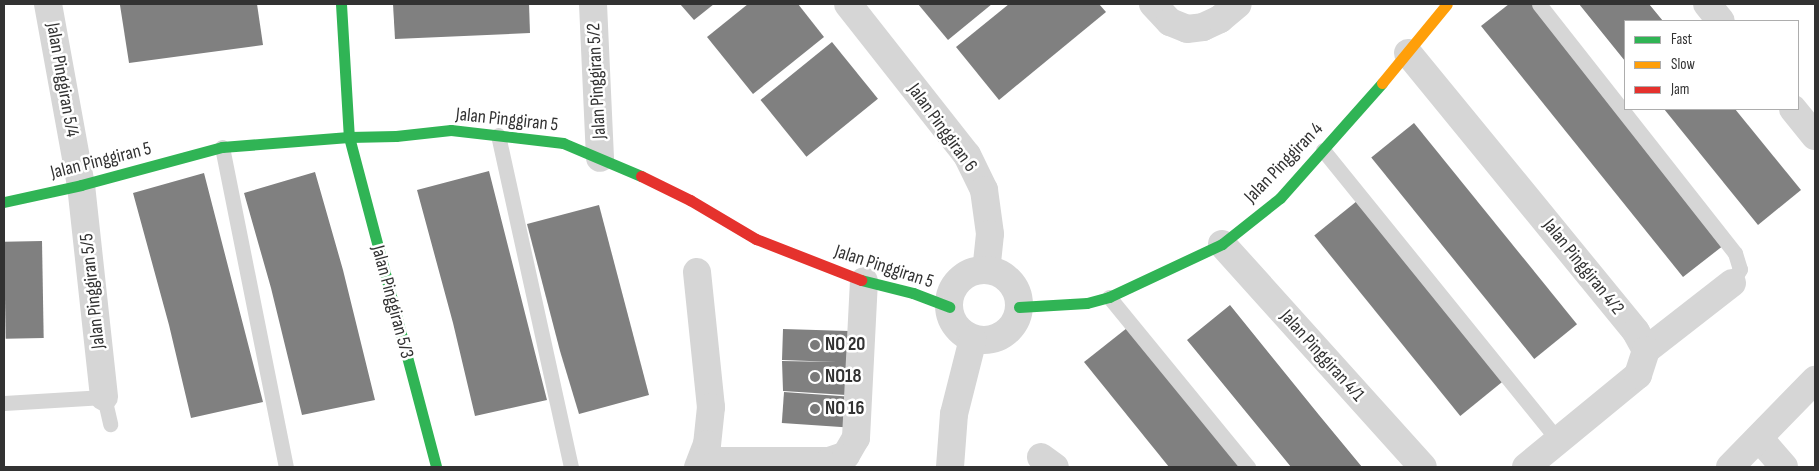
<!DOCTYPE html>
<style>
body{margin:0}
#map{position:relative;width:1819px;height:471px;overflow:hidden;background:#fff;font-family:"Sofia Sans Condensed",sans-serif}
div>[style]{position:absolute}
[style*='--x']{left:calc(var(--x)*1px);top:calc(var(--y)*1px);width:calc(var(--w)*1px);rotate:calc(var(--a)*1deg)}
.building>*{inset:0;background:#808080;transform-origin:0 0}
.lane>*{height:15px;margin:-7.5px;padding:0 7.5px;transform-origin:7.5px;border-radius:7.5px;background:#d6d6d6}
.street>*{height:28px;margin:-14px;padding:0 14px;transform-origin:14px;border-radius:14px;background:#d6d6d6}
.street>.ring{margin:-14px;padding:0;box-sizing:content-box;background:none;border:28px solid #d6d6d6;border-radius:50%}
.fast>*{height:11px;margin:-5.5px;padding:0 5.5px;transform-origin:5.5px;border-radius:5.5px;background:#30b455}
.slow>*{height:11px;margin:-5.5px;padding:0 5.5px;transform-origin:5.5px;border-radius:5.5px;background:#ff9f0a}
.jam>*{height:11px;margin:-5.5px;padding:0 5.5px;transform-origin:5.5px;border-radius:5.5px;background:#e5322d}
.dots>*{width:14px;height:14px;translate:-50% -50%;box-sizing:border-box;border:2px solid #fff;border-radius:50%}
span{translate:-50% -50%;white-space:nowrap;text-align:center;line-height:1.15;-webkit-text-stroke:5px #fff;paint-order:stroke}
.street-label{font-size:19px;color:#323232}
.poi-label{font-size:19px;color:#323232;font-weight:700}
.left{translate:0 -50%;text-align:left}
.frame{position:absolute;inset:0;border:5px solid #323232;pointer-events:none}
.legend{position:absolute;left:1624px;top:20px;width:175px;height:90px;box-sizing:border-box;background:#fff;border:1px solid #adadad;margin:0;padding:6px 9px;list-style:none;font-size:15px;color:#323232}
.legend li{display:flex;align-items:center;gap:10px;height:25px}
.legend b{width:25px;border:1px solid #adadad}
</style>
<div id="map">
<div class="building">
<div style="clip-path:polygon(129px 4px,257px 4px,263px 45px,129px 63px,120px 5px)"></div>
<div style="clip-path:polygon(393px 4px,529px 4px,530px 33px,395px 39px)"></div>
<div style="clip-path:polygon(680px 4px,714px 4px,694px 20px)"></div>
<div style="clip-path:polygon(748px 4px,798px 4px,824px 37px,753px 94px,707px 37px)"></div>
<div style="clip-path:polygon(918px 4px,992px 4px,948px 40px)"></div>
<div style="clip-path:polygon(1009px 4px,1099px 4px,1106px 12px,999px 100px,956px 47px)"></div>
<div style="clip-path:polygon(1509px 4px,1533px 4px,1724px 245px,1683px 277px,1481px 26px)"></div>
<div style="clip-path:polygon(1579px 4px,1649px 4px,1663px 21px,1625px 21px,1625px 61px)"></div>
<div style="left:832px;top:42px;width:73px;height:92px;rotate:51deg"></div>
<div style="clip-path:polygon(1664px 109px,1735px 109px,1801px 190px,1758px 225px)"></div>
<div style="left:1414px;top:123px;width:259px;height:55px;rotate:51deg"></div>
<div style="clip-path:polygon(489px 171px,547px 400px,475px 416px,453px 323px,417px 190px)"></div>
<div style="clip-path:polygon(315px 172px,343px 270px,375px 400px,302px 415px,271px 288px,244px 193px)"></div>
<div style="clip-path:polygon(204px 173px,263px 402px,191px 418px,169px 325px,133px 193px)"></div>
<div style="left:1357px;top:201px;width:232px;height:55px;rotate:51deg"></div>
<div style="clip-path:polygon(599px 205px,649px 395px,579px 414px,560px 351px,527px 224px)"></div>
<div style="left:42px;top:241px;width:97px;height:38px;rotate:89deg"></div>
<div style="clip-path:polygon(1230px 305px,1319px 415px,1362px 467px,1291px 467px,1187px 340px)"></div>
<div style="clip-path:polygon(1127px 328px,1240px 467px,1169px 467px,1084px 362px)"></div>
<div style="clip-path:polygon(783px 329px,849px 331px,846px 395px,783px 391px,782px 361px,837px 362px,782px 360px)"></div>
<div style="left:784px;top:392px;width:63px;height:31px;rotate:4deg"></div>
</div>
<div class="lane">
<div style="--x:1539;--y:4;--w:317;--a:51.8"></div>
<div style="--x:1735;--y:253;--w:17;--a:73"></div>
<div style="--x:1740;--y:269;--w:16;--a:120"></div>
<div style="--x:498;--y:135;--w:340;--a:77.6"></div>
<div style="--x:222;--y:147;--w:326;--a:78.7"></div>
<div style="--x:1323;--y:150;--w:375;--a:51"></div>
<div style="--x:1109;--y:297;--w:220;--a:50.7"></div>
<div style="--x:4;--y:403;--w:100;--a:-3.4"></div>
<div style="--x:104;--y:397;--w:28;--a:77"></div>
</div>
<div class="street">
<div style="--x:48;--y:4;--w:184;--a:79.7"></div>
<div style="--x:81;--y:185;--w:213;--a:83.8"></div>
<div style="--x:593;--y:4;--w:154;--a:87.4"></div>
<div style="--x:848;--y:4;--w:192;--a:51.8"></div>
<div style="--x:967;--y:155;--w:39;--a:64"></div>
<div style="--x:984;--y:190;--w:44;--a:82.2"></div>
<div style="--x:990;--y:234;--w:36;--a:96"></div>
<div style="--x:1153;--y:4;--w:25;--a:47"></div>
<div style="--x:1170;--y:22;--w:18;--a:22"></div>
<div style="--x:1187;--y:29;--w:16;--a:-7"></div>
<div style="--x:1203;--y:27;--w:19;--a:-25"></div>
<div style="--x:1220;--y:19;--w:23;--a:-40"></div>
<div style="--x:1707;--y:4;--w:22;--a:51"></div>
<div style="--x:1408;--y:53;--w:360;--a:50.7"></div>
<div style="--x:1636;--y:332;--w:21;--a:61"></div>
<div style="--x:1793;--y:109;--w:35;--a:51"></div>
<div style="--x:1222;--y:244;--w:300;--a:48"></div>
<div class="ring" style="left:949px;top:270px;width:42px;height:42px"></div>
<div style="--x:697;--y:272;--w:136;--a:84.1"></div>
<div style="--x:711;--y:407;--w:37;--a:96"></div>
<div style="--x:707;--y:444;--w:25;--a:111"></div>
<div style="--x:1646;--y:350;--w:109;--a:-37.9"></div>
<div style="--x:1759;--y:438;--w:38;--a:49"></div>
<div style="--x:1041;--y:457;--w:17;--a:36"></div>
<div style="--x:702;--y:461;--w:127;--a:0"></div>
<div style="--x:829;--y:461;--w:18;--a:-19"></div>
<div style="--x:846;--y:455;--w:20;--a:-60"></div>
<div style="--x:856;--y:438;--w:157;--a:-87.1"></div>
<div style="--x:950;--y:467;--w:53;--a:-85.7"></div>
<div style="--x:954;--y:414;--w:77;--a:-75.8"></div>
<div style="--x:1526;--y:467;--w:145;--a:-39.4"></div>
<div style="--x:1638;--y:375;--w:26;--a:-72"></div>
<div style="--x:1730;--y:467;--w:122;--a:-45.7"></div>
</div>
<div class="fast">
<div style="--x:341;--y:4;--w:133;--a:86.6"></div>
<div style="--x:349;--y:137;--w:341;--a:75.2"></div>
<div style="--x:4;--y:202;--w:79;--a:-12.4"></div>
<div style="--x:81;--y:185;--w:146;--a:-15.1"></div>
<div style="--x:222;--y:147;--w:127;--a:-4.5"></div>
<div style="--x:349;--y:137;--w:47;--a:-1.2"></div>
<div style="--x:396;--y:136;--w:55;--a:-6.2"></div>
<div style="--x:451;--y:130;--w:113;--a:6.6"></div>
<div style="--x:563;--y:143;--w:85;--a:22.9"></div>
<div style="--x:861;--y:280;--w:54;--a:14"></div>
<div style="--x:913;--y:293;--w:39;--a:21"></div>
<div style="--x:1019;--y:307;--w:68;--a:-3.4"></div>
<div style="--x:1087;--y:303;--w:23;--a:-15"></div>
<div style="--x:1109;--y:297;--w:125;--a:-25.1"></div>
<div style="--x:1222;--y:244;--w:74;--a:-38.4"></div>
<div style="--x:1280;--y:198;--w:154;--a:-48.4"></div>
</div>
<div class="slow">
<div style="--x:1382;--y:83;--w:102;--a:-50.6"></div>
</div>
<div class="jam">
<div style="--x:641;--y:176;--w:55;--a:26.1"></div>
<div style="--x:690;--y:200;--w:77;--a:30.6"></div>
<div style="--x:756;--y:239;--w:113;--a:21.3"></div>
</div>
<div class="dots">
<div style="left:815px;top:345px;background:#7a7a7a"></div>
<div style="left:815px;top:377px;background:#7a7a7a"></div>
<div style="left:815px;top:409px;background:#7a7a7a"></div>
</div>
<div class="street-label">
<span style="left:62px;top:80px;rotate:80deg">Jalan Pinggiran 5/4</span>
<span style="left:597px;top:81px;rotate:-93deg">Jalan Pinggiran 5/2</span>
<span style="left:507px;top:120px;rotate:6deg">Jalan Pinggiran 5</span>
<span style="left:942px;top:128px;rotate:54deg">Jalan Pinggiran 6</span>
<span style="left:101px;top:161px;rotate:-14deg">Jalan Pinggiran 5</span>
<span style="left:1284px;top:163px;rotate:-46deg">Jalan Pinggiran 4</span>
<span style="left:884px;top:267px;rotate:18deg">Jalan Pinggiran 5</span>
<span style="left:1583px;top:267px;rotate:51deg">Jalan Pinggiran 4/2</span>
<span style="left:93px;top:291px;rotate:-96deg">Jalan Pinggiran 5/5</span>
<span style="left:392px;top:302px;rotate:75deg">Jalan Pinggiran 5/3</span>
<span style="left:1322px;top:356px;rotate:48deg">Jalan Pinggiran 4/1</span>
</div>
<div class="poi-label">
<span class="left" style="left:825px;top:345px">NO 20</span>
<span class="left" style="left:825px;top:377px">NO18</span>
<span class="left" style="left:825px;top:409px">NO 16</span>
</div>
<div class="frame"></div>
<ul class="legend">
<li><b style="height:6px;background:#30b455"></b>Fast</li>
<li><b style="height:6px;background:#ff9f0a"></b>Slow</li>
<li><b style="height:6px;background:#e5322d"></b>Jam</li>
</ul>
</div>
